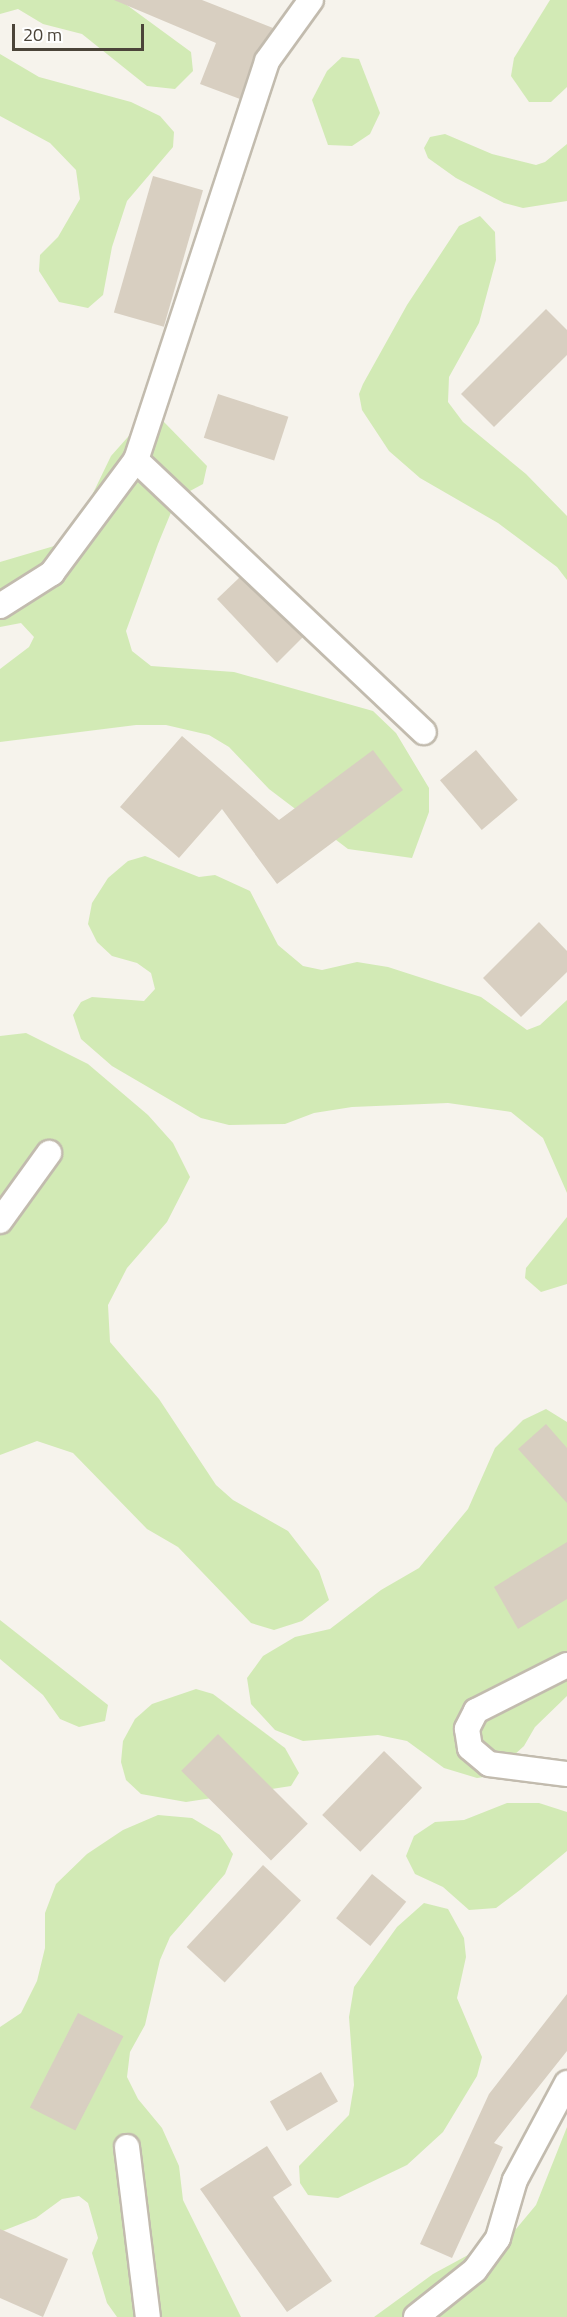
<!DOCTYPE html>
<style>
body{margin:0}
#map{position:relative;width:567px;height:2317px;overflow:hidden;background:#f6f3ec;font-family:"Titillium Web",sans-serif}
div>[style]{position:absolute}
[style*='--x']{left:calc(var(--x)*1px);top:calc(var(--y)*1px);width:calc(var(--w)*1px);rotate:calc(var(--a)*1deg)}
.green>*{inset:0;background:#d2eab5}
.building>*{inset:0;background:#d8cfc1;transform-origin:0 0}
.roads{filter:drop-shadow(2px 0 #c2bbae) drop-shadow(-2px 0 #c2bbae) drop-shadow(0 2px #c2bbae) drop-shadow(0 -2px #c2bbae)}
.lane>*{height:24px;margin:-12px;padding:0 12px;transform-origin:12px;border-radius:12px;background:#fff}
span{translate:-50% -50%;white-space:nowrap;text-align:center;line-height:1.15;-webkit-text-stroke:4.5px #fff;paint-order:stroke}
.scale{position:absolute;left:12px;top:24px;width:132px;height:27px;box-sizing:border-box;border:3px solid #4b4439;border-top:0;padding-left:8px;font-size:18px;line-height:21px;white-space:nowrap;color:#4b4439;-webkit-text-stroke:4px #fff;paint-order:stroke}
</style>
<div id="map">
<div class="green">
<div style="clip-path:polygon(0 0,120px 0,191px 52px,193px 71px,175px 89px,147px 86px,82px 34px,43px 24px,18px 9px,0 14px)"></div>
<div style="clip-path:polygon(550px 0,567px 0,567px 87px,551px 102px,529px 102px,511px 76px,514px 58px)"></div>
<div style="clip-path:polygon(0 54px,39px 77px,131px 102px,160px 116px,174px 132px,173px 147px,127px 201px,112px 247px,103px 295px,88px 308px,59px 302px,39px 271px,40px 255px,58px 237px,80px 199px,76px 170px,50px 143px,0 116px)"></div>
<div style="clip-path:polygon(342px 57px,359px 59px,380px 113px,370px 134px,352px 146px,328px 145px,312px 100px,327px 71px)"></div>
<div style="clip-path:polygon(445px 134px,492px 154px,536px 165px,545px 162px,567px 144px,567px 201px,523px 208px,504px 203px,456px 178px,428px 158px,424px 148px,430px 137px)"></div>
<div style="clip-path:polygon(480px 216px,495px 232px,496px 260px,479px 323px,449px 377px,448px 402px,463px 422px,526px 474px,567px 516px,567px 580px,557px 567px,498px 523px,420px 478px,389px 451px,362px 410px,359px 394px,363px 384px,407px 305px,459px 226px)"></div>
<div style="clip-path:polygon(163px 421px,207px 466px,203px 484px,177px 498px,158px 544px,126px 631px,132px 651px,151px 666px,234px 672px,373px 711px,396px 733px,429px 788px,429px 812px,412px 858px,348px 849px,269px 789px,229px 747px,209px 735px,166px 725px,136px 725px,0 742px,0 669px,29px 647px,34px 637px,21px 623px,0 627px,0 562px,61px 544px,82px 516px,111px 456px,135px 429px)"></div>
<div style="clip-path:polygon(145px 856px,199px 877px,215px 875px,250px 891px,278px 945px,303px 966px,322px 970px,357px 962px,388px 967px,481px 997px,527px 1030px,540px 1025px,567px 1000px,567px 1193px,543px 1138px,511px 1112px,448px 1103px,352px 1107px,314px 1113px,285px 1124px,229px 1125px,201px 1118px,112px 1066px,81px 1039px,73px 1015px,81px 1002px,92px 997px,144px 1001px,155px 989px,151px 973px,137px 963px,112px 956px,97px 942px,88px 924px,92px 903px,108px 878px,128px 861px)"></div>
<div style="clip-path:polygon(26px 1033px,88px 1064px,148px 1115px,173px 1143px,190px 1177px,167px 1222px,127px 1268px,108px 1305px,110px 1342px,159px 1399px,216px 1485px,233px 1500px,288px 1531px,319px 1571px,329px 1600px,302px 1621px,274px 1630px,251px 1623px,178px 1547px,147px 1529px,73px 1453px,37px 1441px,0 1455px,0 1036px)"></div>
<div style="clip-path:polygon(567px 1217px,567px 1284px,541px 1292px,525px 1278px,526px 1268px)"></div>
<div style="clip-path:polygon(546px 1409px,567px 1422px,567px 1696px,535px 1727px,524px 1746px,491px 1776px,477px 1778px,444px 1768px,407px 1741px,378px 1735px,303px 1741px,275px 1730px,251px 1704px,247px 1678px,263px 1656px,295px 1637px,330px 1629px,381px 1590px,419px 1568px,468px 1509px,495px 1448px,523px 1420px)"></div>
<div style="clip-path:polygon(0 1620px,108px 1705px,105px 1721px,79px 1727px,60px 1719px,43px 1695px,0 1659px)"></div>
<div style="clip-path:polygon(196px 1689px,213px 1694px,285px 1748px,299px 1773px,291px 1786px,186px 1802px,141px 1794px,126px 1780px,121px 1762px,123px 1741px,135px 1719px,152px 1704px)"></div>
<div style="clip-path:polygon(507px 1803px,539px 1803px,567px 1812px,567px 1851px,520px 1890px,496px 1908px,469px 1910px,443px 1887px,415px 1874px,406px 1856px,414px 1836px,435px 1822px,464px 1820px)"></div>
<div style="clip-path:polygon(158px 1815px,192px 1818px,220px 1835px,233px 1854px,225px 1874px,170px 1937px,160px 1960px,145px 2025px,130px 2052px,127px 2077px,138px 2099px,162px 2128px,179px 2166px,183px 2200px,241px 2317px,117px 2317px,107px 2303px,92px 2253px,98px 2238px,88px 2203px,79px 2196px,62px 2199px,36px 2218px,0 2232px,0 2027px,21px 2013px,37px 1981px,45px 1948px,45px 1913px,56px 1884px,87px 1854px,123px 1830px)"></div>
<div style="clip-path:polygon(424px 1903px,448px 1909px,464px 1938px,466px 1957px,457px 1998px,482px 2057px,477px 2076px,443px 2132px,407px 2165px,338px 2198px,308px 2195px,300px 2183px,299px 2166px,349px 2115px,354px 2085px,349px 2017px,354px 1987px,397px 1927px)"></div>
<div style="clip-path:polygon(567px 2127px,567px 2317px,374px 2317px,433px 2274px,516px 2229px,536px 2205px)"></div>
</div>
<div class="building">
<div style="clip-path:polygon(114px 0,202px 0,273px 28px,254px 56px,240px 99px,200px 84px,216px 43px)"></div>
<div style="left:153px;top:176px;width:52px;height:142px;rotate:16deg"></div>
<div style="clip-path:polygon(546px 309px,567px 330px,567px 355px,494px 427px,461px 394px)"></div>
<div style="left:218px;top:394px;width:74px;height:46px;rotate:18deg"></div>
<div style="clip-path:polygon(240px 577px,303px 637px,277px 663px,217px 599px)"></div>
<div style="clip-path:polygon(182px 736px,279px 820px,373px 750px,403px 790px,277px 884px,222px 809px,179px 858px,120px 807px)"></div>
<div style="left:476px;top:750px;width:65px;height:47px;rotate:50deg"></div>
<div style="clip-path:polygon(539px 922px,567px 951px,567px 972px,521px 1017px,483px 978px)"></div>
<div style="clip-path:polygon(546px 1424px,567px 1448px,567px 1503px,518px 1449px)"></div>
<div style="clip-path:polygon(567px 1542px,567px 1599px,518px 1629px,494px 1587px)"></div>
<div style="left:218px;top:1734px;width:127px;height:52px;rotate:45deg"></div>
<div style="left:384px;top:1751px;width:53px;height:89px;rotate:44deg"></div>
<div style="left:263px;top:1865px;width:52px;height:112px;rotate:43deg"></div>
<div style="left:372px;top:1874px;width:44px;height:57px;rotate:39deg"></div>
<div style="clip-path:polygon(567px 1994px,567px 2051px,494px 2143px,503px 2147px,452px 2258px,420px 2244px,489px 2094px)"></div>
<div style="left:78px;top:2013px;width:51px;height:106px;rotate:27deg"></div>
<div style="left:321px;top:2072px;width:34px;height:59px;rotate:60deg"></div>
<div style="clip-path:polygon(267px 2146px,292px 2185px,273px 2197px,332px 2281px,287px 2312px,200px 2189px)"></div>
<div style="clip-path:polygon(0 2229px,68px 2259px,43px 2317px,0 2298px)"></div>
</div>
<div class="roads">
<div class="lane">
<div style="--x:136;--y:460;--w:396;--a:43.4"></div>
<div style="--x:0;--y:606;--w:62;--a:-32.4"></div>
<div style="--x:52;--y:573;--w:141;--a:-53.4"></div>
<div style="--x:136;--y:460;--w:420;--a:-71.8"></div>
<div style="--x:267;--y:61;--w:75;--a:-54.2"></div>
<div style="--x:0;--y:1221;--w:84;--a:-54.2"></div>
<div style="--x:567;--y:1665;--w:102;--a:153.2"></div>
<div style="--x:476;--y:1711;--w:20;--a:117"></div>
<div style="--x:467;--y:1729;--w:19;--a:81"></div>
<div style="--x:470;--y:1748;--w:25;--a:40"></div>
<div style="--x:489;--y:1764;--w:79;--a:7.3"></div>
<div style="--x:127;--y:2147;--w:171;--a:83"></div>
<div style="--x:416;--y:2317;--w:75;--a:-38.5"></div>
<div style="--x:475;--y:2270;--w:39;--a:-54"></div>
<div style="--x:498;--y:2238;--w:60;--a:-73.7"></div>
<div style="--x:515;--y:2180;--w:110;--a:-61.8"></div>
</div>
</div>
<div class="scale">20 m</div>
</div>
